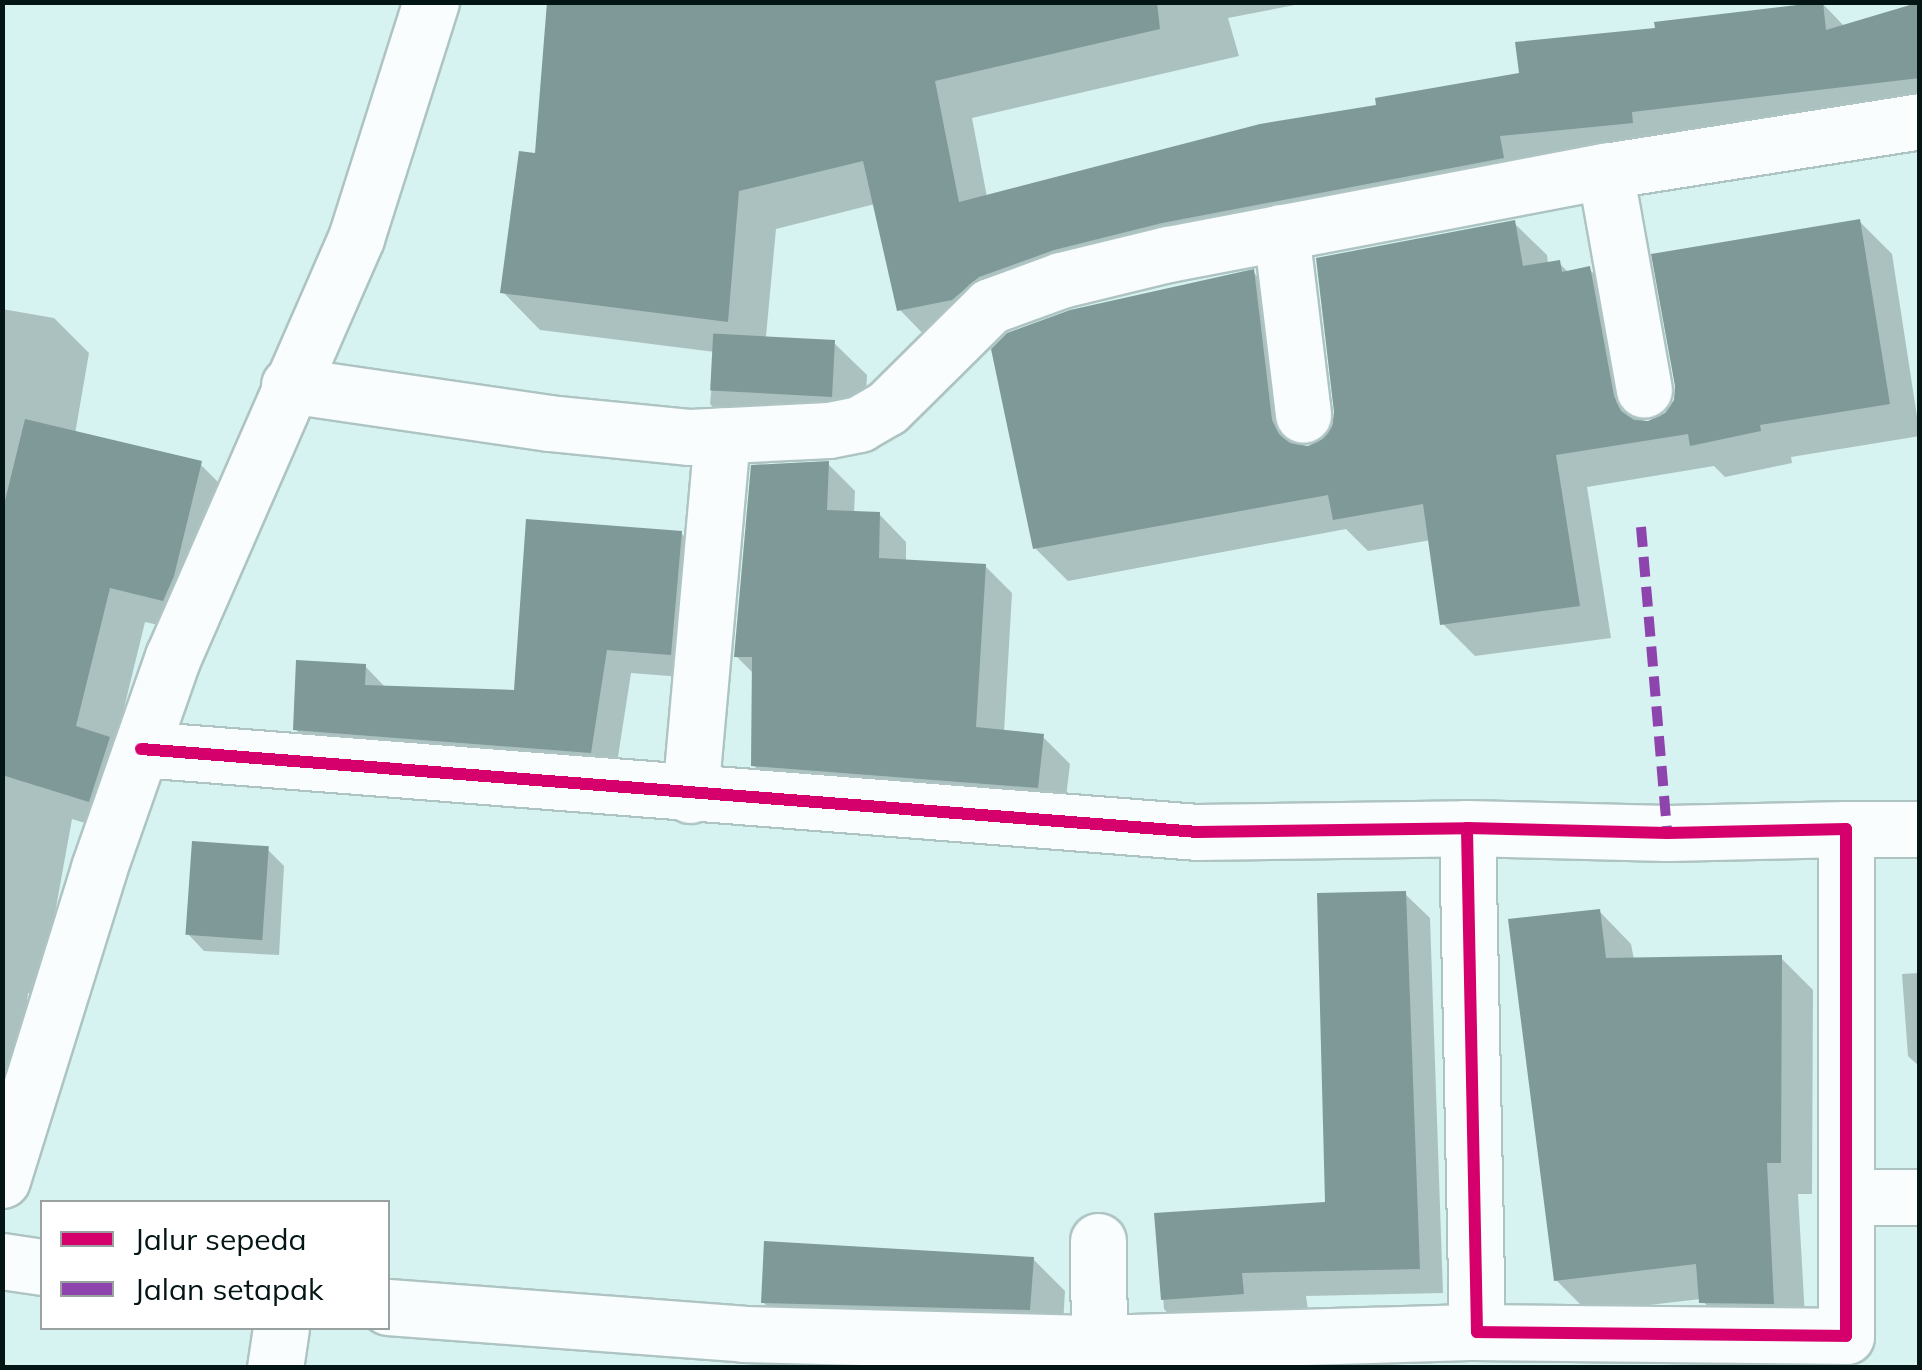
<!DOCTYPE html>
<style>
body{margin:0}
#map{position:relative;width:1922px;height:1370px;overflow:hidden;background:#d6f2f1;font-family:Mulish,sans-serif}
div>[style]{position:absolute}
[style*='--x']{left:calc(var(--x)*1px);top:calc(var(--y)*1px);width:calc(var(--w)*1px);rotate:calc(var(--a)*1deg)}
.shadow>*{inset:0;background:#0003}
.building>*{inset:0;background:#7f9998;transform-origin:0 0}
.roads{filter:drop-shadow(2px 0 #aec4c3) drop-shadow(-2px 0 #aec4c3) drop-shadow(0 2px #aec4c3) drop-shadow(0 -2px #aec4c3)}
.street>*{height:55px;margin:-27.5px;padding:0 27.5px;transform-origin:27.5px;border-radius:27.5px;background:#f9fdfd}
.quiet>*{height:10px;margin-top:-5px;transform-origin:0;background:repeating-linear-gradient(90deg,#8e44ad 0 20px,transparent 0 30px)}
.cycleway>*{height:12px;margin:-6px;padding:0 6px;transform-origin:6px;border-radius:6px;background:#d6006c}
span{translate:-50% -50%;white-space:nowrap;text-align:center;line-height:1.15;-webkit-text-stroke:10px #fff;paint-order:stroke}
.frame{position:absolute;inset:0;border:5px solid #031515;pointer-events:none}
.legend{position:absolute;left:40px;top:1200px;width:350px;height:130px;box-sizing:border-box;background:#fff;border:2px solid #9aa1a1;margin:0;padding:12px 18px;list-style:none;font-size:30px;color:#031515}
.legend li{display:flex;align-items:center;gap:20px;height:50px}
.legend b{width:50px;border:2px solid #9aa1a1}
</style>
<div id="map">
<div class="shadow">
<div style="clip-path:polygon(550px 2px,1310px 2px,1228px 18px,1239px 56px,972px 118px,987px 197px,1521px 75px,1658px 30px,1822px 3px,1845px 27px,1920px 5px,1920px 132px,1201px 260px,937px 348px,900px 310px,875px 204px,776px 229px,765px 347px,834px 343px,867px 375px,864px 429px,743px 436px,710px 404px,715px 352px,540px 330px,503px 292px,537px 156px)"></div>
<div style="clip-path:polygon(1859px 221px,1892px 254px,1920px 436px,1791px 457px,1792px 463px,1725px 477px,1714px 466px,1587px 487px,1611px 638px,1475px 656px,1443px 624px,1431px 540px,1368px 551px,1346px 529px,1068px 581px,1035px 548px,1253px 272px,1286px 305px,1303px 448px,1324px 441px,1514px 223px,1547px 255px,1548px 264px,1559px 263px,1569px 273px,1589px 269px,1622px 302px,1644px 422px,1651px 423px,1667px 415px)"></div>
<div style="clip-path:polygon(2px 309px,54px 318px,89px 353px,75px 434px,200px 464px,235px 499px,199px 634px,145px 622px,115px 745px,124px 835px,72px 819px,40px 996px,28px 993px,2px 1222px)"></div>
<div style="clip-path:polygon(828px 464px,855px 491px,854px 514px,879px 514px,906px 542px,906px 562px,985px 566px,1012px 593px,1004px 732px,1043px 737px,1070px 764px,1064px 814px,781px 792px,753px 765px,754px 674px,736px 656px)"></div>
<div style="clip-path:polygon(681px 533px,705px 558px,695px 678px,631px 673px,615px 776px,320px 753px,295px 729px,365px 666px,386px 688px,516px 692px)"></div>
<div style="clip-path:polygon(267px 849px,284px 866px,279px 955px,204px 951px,188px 934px)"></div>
<div style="clip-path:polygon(1405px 894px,1430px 918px,1443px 1293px,1306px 1296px,1311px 1330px,1188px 1333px,1164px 1309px,1157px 1215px,1328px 1204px)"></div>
<div style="clip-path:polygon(1599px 911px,1631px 944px,1634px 960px,1781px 958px,1813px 990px,1812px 1194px,1798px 1194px,1806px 1335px,1734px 1335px,1701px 1299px,1588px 1312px,1556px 1280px)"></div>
<div style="clip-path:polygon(1920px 973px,1920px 1067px,1908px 1056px,1902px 974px)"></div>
<div style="clip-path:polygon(1033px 1259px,1065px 1291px,1062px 1341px,796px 1335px,763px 1302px)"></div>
</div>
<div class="building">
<div style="clip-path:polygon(547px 2px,1157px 2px,1160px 29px,935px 81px,959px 202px,1260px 124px,1376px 105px,1375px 98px,1519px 73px,1515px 42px,1655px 28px,1654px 22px,1823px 2px,1826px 30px,1920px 2px,1920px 78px,1632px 112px,1633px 123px,1500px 136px,1504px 158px,1162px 223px,1054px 250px,979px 277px,952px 300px,897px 311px,863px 161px,739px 191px,728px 322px,500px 293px,519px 151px,535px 153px)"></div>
<div style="clip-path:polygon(1860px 219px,1890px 404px,1760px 425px,1761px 431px,1690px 446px,1688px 434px,1556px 455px,1580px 606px,1440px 625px,1423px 504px,1333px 520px,1328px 495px,1033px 549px,991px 349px,1007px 333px,1070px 310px,1254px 269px,1272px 420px,1279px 434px,1290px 443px,1308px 446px,1322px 439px,1332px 426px,1334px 412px,1316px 258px,1515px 220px,1523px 266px,1560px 260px,1562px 272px,1590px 266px,1614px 396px,1621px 411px,1634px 420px,1648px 421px,1665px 413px,1674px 400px,1675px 386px,1651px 254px)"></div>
<div style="left:835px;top:340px;width:57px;height:122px;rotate:93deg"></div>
<div style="clip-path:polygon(25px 419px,202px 461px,174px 576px,163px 601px,110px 588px,76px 726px,110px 737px,89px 802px,2px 775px,2px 513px)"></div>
<div style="clip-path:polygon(829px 461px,827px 510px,880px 512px,879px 558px,986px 564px,976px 727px,1044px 734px,1038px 788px,751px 766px,752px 657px,734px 657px,751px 465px)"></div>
<div style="clip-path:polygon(526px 519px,682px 531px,671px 655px,607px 650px,591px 753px,293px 730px,296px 660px,366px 664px,365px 685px,514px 690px)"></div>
<div style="left:192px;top:841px;width:77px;height:94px;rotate:4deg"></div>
<div style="clip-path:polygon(1406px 891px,1420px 1269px,1242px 1273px,1244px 1294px,1161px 1300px,1154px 1213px,1325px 1202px,1317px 893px)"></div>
<div style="clip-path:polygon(1600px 909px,1606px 958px,1782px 955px,1781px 1163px,1767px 1163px,1774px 1304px,1699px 1303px,1696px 1264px,1554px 1281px,1508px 919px)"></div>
<div style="clip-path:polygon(764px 1241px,1034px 1257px,1030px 1310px,761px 1303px)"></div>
</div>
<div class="roads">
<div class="street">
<div style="--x:1605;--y:171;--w:222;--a:79.9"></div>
<div style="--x:1281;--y:232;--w:184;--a:83.1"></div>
<div style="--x:289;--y:385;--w:263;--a:8.3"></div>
<div style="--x:549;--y:423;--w:142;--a:5.7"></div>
<div style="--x:690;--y:437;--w:139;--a:-2.9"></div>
<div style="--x:829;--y:430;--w:31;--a:-11"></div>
<div style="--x:859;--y:424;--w:32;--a:-30"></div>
<div style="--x:887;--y:408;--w:145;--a:-44.7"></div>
<div style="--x:990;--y:306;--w:76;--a:-20.1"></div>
<div style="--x:1061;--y:280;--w:110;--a:-13.7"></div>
<div style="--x:1168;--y:254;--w:445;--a:-10.8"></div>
<div style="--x:1605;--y:171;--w:319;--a:-9"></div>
<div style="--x:141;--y:749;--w:1059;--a:4.49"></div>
<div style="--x:1197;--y:832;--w:270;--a:-0.8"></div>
<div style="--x:1467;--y:828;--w:200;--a:1.4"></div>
<div style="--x:1667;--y:833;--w:179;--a:-1.3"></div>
<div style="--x:1846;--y:829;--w:507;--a:90"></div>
<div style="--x:1846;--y:1336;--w:369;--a:-179.4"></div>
<div style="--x:1477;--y:1332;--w:504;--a:-91.14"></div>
<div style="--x:690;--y:795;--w:361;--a:-84.9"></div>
<div style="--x:1846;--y:829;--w:74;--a:0"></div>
<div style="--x:2;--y:1180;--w:327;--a:-72.7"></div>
<div style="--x:99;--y:868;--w:224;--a:-70.7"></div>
<div style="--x:173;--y:657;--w:457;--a:-66.4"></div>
<div style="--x:356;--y:238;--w:248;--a:-72.4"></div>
<div style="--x:1847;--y:1197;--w:73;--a:0"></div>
<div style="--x:1098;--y:1241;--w:127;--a:89.5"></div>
<div style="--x:2;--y:1261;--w:40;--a:8.5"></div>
<div style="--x:388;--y:1307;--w:356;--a:4.3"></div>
<div style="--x:743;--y:1334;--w:355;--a:1.5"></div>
<div style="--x:1098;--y:1343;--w:379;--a:-1.7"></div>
<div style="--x:275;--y:1368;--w:40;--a:-81.5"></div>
</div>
</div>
<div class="quiet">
<div style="--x:1641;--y:527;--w:307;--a:85.1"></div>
</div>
<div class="cycleway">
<div style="--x:141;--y:749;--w:1059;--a:4.49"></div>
<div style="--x:1197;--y:832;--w:270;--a:-0.8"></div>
<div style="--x:1467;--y:828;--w:200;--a:1.4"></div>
<div style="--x:1667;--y:833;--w:179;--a:-1.3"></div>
<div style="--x:1846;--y:829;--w:507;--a:90"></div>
<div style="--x:1846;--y:1336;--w:369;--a:-179.4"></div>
<div style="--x:1477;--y:1332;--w:504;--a:-91.14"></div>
</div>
<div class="frame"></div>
<ul class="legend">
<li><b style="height:12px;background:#d6006c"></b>Jalur sepeda</li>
<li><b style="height:12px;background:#8e44ad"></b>Jalan setapak</li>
</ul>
</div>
